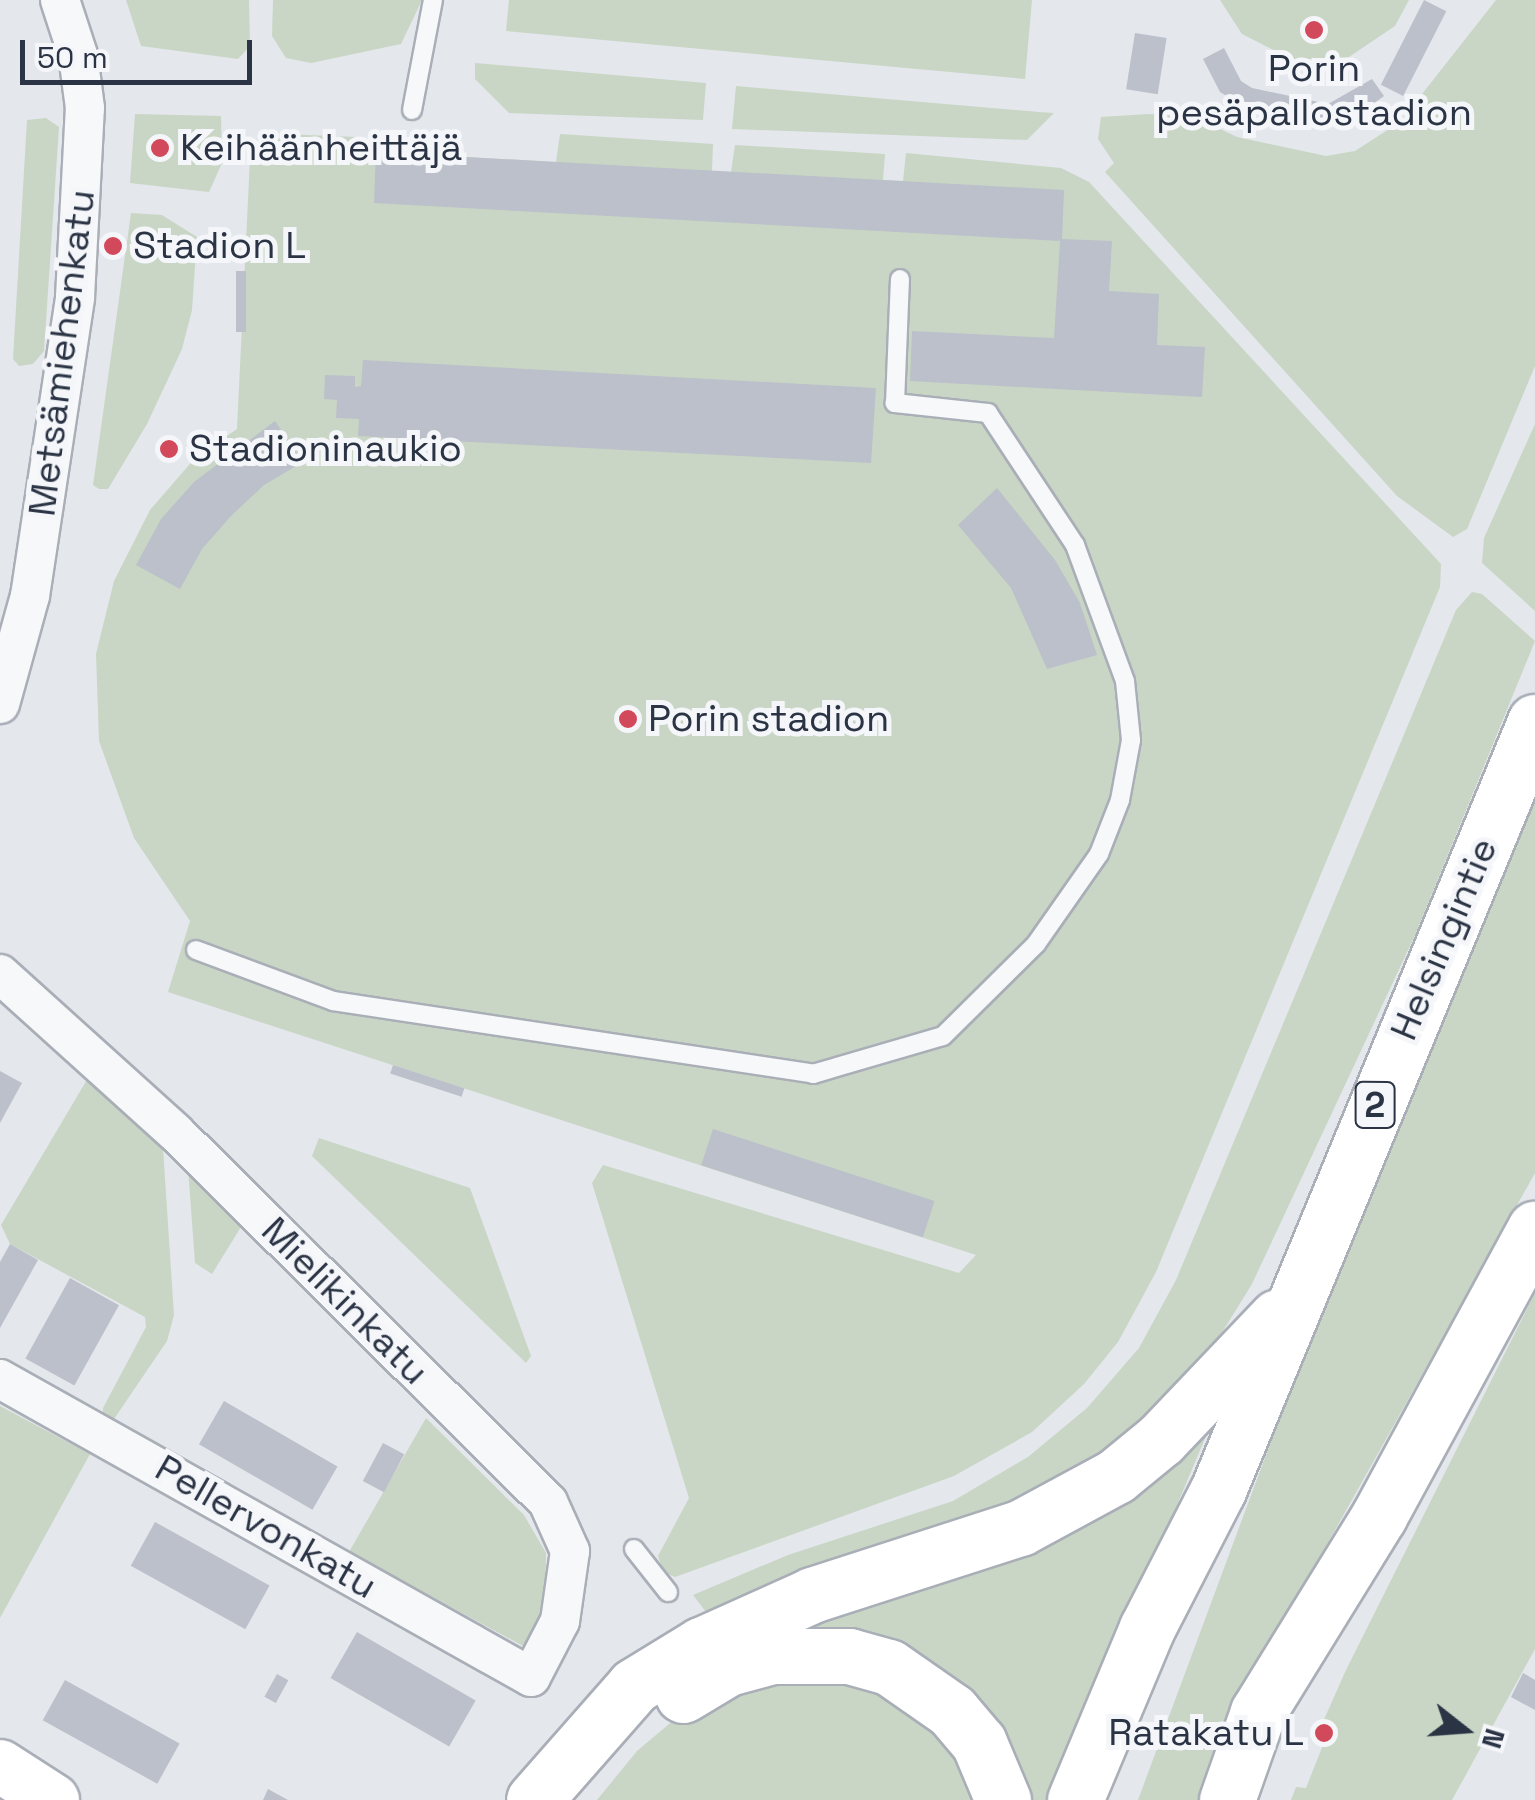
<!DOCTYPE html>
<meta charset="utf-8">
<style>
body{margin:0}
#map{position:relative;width:1535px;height:1800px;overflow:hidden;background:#e4e7ec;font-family:"Space Grotesk",sans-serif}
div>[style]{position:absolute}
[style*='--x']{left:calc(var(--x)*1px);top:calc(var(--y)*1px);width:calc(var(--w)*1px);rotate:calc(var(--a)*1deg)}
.green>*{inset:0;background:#c9d6c5}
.building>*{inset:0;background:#bbc0ca;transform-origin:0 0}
.roads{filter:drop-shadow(2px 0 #a9aeb7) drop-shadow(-2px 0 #a9aeb7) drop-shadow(0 2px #a9aeb7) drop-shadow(0 -2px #a9aeb7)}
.lane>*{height:18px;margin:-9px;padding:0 9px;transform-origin:9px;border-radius:9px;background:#f7f8fa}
.street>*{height:38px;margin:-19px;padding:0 19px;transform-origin:19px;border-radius:19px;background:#f7f8fa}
.secondary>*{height:52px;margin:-26px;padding:0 26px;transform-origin:26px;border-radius:26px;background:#fff}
.primary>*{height:55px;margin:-27.5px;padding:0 27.5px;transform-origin:27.5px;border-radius:27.5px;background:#fff}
.highway>*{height:55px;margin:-27.5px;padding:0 27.5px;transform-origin:27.5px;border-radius:27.5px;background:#fff}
.dots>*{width:28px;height:28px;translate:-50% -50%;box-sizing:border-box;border:5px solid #f4f6f9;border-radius:50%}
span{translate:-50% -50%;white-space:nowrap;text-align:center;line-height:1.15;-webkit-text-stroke:10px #f4f6f9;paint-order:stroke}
.shield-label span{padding:2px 8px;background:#f4f6f9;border:2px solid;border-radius:8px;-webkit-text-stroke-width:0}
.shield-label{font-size:35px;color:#2b3445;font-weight:700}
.poi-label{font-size:38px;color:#2b3445}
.left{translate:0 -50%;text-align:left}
.right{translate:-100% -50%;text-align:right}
.street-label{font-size:38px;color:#2b3445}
.north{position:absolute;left:1415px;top:1680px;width:100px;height:100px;-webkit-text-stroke:8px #f4f6f9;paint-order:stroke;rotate:107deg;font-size:28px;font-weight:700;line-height:40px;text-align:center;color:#2b3445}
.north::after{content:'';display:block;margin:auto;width:35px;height:45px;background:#2b3445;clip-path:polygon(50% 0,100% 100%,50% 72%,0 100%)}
.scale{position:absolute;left:20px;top:40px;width:232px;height:45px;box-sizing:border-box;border:5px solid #2b3445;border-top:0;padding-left:12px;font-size:30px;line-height:35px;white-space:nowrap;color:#2b3445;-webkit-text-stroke:8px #f4f6f9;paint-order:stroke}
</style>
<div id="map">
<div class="green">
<div style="clip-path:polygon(126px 0,249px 0,250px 46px,238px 59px,141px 46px)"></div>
<div style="clip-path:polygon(273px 0,422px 0,401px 44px,311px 63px,286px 58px,272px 36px)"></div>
<div style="clip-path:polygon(509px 0,1032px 0,1025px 79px,506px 31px)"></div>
<div style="clip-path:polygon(1220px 0,1409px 0,1395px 26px,1349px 57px,1293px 60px,1242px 34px)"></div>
<div style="clip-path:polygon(1496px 0,1535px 0,1535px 366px,1467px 529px,1453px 537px,1397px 496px,1105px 172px,1114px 163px,1098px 139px,1101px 117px,1149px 114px,1195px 117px,1237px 137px,1326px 156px,1355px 151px,1400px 122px)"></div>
<div style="clip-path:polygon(475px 63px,706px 83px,703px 120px,509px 113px,475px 79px)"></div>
<div style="clip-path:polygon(736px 86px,1039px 112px,1054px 113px,1027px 140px,732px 129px)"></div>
<div style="clip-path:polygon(135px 114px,221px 116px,222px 163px,209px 192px,130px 183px)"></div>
<div style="clip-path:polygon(46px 118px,59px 127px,44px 351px,33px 364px,19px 366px,13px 359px,27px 120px)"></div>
<div style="clip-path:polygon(281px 134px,356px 137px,356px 151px,556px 162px,560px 134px,713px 144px,712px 171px,731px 172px,735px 145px,885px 154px,883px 180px,903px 181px,906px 153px,1061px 168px,1089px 182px,1441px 564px,1440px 587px,1156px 1272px,1118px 1342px,1084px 1384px,1032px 1432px,954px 1476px,675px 1577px,663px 1572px,658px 1556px,689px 1498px,592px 1183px,603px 1165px,959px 1273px,976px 1255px,168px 992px,190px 921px,134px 838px,99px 741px,96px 654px,114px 581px,150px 510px,195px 458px,237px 429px,250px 158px)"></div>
<div style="clip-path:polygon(131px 213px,162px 215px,197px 237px,192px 310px,182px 349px,147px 424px,108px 489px,99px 489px,93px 485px)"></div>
<div style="clip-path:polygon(1535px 424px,1535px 611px,1482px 563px,1484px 538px)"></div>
<div style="clip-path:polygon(1472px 592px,1482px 594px,1535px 641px,1416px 933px,1252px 1284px,1200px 1368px,1130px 1444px,1040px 1499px,804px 1571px,706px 1612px,693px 1595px,788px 1555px,953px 1501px,1028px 1457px,1087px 1408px,1139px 1348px,1176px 1280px,1456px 610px)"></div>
<div style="clip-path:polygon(1535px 782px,1535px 1173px,1251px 1680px,1199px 1800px,1138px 1800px,1306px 1347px)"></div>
<div style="clip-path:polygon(88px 1078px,163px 1148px,174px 1315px,167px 1341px,114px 1419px,103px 1415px,103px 1408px,146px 1327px,145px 1317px,10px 1244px,1px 1225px)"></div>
<div style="clip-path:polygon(319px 1138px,470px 1188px,531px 1356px,526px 1363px,312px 1156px)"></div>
<div style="clip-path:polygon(188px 1168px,244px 1222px,212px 1274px,195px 1263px)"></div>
<div style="clip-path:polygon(1535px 1293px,1535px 1649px,1452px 1800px,1291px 1800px,1296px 1787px,1306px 1788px,1330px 1727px,1322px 1724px,1346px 1670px)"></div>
<div style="clip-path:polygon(0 1406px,90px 1454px,0 1618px)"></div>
<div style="clip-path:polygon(1214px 1417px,1053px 1800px,1025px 1800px,1007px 1745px,769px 1635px)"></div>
<div style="clip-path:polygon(426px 1418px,524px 1515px,546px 1553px,545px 1612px,525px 1647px,349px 1552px)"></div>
<div style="clip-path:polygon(819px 1667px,917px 1698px,985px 1800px,597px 1800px,637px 1751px,700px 1698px)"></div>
</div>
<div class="building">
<div style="left:1424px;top:0;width:25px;height:95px;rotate:27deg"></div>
<div style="left:1135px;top:33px;width:32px;height:57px;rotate:9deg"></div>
<div style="clip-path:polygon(1224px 48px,1241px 81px,1252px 88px,1328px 104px,1372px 79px,1384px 96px,1352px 119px,1324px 124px,1247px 108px,1220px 92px,1203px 59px)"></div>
<div style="clip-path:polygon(376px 152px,1064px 190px,1062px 239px,1112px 241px,1109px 291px,1159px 294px,1157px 345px,1205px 347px,1202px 397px,910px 381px,912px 331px,1054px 338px,1060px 241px,374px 203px)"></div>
<div style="left:236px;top:271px;width:10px;height:61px"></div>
<div style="clip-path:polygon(363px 360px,876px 388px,871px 463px,358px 436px,359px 419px,336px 418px,337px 400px,324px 399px,325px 375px,355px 376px,355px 387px,361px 386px)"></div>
<div style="clip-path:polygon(275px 421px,303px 462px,264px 485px,231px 516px,202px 549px,180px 589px,136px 565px,161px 519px,194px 482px)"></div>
<div style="clip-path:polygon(997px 488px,1055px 560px,1080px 603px,1097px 655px,1047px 669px,1011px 588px,958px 525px)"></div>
<div style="left:393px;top:1065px;width:75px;height:9px;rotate:18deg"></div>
<div style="clip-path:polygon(0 1071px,22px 1083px,0 1123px)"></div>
<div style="left:713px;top:1129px;width:233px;height:38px;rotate:18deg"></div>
<div style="clip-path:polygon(10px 1244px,38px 1260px,0 1328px,0 1262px)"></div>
<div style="left:70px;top:1278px;width:56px;height:92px;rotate:29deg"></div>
<div style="left:224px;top:1401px;width:131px;height:50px;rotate:30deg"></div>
<div style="left:383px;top:1443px;width:24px;height:43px;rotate:28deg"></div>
<div style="left:155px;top:1522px;width:131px;height:50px;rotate:29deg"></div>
<div style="left:357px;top:1632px;width:137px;height:53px;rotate:30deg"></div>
<div style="clip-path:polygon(1523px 1673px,1535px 1680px,1535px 1710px,1511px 1697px)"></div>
<div style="left:277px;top:1674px;width:13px;height:26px;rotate:29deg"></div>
<div style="left:65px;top:1680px;width:131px;height:46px;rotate:29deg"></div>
<div style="clip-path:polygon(268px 1789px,288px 1800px,263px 1800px)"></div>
</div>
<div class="roads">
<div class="lane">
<div style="--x:412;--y:110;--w:112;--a:-79.2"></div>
<div style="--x:196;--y:950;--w:146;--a:20.4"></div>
<div style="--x:333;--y:1001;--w:486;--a:8.6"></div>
<div style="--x:813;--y:1074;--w:135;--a:-16.3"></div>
<div style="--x:943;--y:1036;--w:131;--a:-44.7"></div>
<div style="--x:1036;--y:944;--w:110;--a:-55"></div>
<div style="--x:1099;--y:854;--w:58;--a:-68.7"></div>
<div style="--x:1120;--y:800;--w:61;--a:-79.6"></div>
<div style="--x:1131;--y:740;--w:59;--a:-95.8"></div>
<div style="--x:1125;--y:681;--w:145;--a:-110.2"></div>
<div style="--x:1075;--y:545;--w:158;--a:-123.4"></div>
<div style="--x:988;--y:413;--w:94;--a:-173.9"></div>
<div style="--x:895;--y:403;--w:124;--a:-87.7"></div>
<div style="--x:634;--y:1549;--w:55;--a:51.7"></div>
</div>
<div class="street">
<div style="--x:0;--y:704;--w:112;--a:-74.5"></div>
<div style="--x:30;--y:596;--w:302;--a:-81.4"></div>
<div style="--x:75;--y:297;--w:189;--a:-87"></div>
<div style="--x:85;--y:108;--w:53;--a:-97.5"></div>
<div style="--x:78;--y:55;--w:58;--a:-108.1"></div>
<div style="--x:0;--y:974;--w:236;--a:42.1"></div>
<div style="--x:175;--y:1132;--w:525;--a:44.77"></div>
<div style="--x:548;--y:1502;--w:54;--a:65.8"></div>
<div style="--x:570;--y:1551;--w:71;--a:98.1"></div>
<div style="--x:560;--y:1621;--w:63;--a:117.4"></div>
<div style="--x:531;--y:1677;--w:609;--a:-150.7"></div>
</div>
<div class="secondary">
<div style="--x:0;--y:1766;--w:63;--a:32.7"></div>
</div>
<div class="primary">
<div style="--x:1227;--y:1800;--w:93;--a:-70.6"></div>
<div style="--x:1258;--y:1712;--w:230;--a:-58.3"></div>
<div style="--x:1379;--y:1516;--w:327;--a:-61.5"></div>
</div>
<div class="highway">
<div style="--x:683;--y:1695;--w:52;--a:-31"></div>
<div style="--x:728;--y:1668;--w:46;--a:-15.3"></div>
<div style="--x:772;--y:1656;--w:77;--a:0"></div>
<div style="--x:849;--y:1656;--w:41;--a:15.4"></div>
<div style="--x:889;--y:1667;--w:77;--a:34.9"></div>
<div style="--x:952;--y:1711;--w:42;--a:49.8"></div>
<div style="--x:979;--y:1743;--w:62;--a:67.2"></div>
<div style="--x:534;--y:1800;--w:152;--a:-48.7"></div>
<div style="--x:634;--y:1686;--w:79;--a:-31.5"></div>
<div style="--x:701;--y:1645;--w:122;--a:-24.2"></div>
<div style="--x:812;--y:1595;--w:219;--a:-17.9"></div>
<div style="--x:1020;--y:1528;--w:109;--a:-28.4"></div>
<div style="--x:1116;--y:1476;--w:58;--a:-39.4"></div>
<div style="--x:1161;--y:1439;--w:168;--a:-46.4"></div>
<div style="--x:1075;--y:1800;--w:186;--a:-67.3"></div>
<div style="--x:1147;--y:1628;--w:155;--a:-62.8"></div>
<div style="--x:1218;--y:1490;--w:831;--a:-67.57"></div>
</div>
</div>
<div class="dots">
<div style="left:1314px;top:30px;background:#d1495b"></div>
<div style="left:160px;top:148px;background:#d1495b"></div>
<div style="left:113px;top:246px;background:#d1495b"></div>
<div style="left:169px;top:449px;background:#d1495b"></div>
<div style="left:628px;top:719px;background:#d1495b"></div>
<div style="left:1324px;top:1733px;background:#d1495b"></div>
</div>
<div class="shield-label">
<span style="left:1375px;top:1105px">2</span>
</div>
<div class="poi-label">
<span style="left:1314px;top:91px">Porin<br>pesäpallostadion</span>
<span class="left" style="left:180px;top:148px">Keihäänheittäjä</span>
<span class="left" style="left:133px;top:246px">Stadion L</span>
<span class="left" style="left:189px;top:449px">Stadioninaukio</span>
<span class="left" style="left:648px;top:719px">Porin stadion</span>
<span class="right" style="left:1304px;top:1733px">Ratakatu L</span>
</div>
<div class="street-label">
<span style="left:62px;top:353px;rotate:-83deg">Metsämiehenkatu</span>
<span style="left:1444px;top:939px;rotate:-67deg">Helsingintie</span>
<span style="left:345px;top:1301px;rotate:45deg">Mielikinkatu</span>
<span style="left:266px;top:1527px;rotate:30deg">Pellervonkatu</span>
</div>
<div class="north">N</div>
<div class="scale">50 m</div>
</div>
